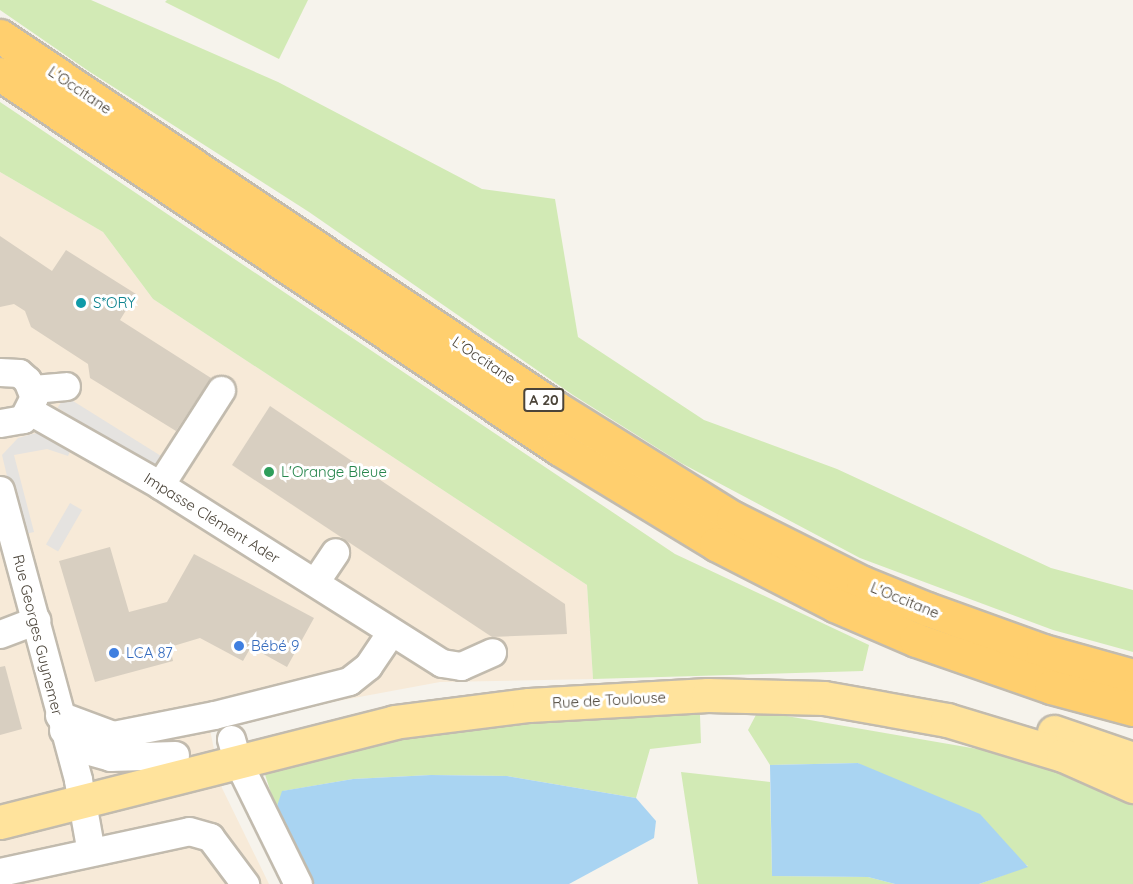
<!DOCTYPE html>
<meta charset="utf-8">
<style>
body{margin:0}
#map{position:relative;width:1133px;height:884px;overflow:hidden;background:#f6f3ec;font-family:Quicksand,sans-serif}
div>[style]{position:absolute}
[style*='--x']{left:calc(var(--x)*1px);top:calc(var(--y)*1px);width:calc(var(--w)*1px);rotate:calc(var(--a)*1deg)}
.commercial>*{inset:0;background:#f7ead8}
.green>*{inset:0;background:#d2eab5}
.parking>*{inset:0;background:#e5e3e0;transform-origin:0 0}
.water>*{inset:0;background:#a9d4f2}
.building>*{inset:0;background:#d8cfc1}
.roads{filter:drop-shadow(2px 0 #c2bbae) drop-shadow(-2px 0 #c2bbae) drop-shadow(0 2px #c2bbae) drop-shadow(0 -2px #c2bbae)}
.minor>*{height:27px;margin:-13.5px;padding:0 13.5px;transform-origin:13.5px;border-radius:13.5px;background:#fff}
.major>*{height:33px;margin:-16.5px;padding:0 16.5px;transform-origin:16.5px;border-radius:16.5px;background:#ffe39c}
.highway>*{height:33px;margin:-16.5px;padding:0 16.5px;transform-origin:16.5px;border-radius:16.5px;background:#ffcf6e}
.dots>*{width:16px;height:16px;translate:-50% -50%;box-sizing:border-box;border:3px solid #fff;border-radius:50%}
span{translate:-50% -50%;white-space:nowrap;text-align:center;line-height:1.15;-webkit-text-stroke:6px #fff;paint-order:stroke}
.shield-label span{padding:2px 4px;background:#fff;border:2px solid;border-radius:4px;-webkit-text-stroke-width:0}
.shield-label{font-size:14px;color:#4b4439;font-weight:700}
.street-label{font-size:15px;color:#4b4439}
.culture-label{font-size:15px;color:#0d838f}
.left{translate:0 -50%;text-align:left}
.leisure-label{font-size:15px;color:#27864d}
.shop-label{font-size:15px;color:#366cbe}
</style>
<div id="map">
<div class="commercial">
<div style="clip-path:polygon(0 172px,103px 232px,153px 299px,587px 585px,593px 679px,440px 682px,209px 725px,222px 788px,269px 884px,0 884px)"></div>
</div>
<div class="green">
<div style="clip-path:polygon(0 0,91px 0,278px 82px,482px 189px,555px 199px,578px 337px,704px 420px,837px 469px,1051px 568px,1133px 590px,1133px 652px,1053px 630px,860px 558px,681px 463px,573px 395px,309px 212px,90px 72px,0 10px)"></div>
<div style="clip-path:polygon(167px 0,308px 0,279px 59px,165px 2px)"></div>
<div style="clip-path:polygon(0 102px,675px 554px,869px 645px,863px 671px,593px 679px,587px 585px,153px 299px,103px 232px,0 172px)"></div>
<div style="clip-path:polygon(582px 710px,700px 715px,701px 743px,650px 749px,636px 798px,507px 776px,431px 775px,353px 779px,283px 791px,276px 809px,261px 762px,436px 723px)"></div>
<div style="clip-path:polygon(758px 711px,1018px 756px,1133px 801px,1133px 884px,979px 884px,1028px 866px,858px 763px,770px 765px,748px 730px)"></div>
<div style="clip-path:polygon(681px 772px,770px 782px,772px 876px,868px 877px,895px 884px,698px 884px)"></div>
</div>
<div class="parking">
<div style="left:65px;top:396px;width:118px;height:14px;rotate:32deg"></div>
<div style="clip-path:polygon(40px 432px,74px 442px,68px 456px,47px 449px,14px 455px,34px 532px,21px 535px,2px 455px,18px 438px)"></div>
<div style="left:70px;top:503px;width:14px;height:48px;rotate:30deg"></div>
</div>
<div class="water">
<div style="clip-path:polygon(858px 763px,980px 814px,1028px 867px,979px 884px,895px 884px,868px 877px,772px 876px,770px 765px)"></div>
<div style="clip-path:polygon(431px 775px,507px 776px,636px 798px,656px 821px,654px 838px,569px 884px,311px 884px,297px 863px,276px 809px,282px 791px,353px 779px)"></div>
</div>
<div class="building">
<div style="clip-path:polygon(0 236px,52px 271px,66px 250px,136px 294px,120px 320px,211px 378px,176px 431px,90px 378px,88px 364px,31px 327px,25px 311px,14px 304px,0 307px)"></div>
<div style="clip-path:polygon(270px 406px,565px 604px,567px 634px,492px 637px,232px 465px)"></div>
<div style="clip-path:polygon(110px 547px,129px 612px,167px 602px,194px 554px,314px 618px,287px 667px,251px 647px,243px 661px,200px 638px,170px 647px,173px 661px,95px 682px,59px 561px)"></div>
<div style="clip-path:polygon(5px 666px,22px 729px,0 735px,0 667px)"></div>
</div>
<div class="roads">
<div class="minor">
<div style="--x:0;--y:372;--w:19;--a:3"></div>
<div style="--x:19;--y:373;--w:11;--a:41"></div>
<div style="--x:27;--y:380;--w:18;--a:68"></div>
<div style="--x:34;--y:397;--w:25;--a:117"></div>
<div style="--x:23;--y:419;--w:23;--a:170"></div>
<div style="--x:33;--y:389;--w:33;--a:-5"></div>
<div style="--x:30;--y:411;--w:150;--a:29.6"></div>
<div style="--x:160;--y:485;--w:333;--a:32.3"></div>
<div style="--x:442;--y:663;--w:19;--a:9"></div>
<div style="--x:461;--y:666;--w:34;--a:-24"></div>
<div style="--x:160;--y:485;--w:113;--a:-57.3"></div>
<div style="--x:0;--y:490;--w:300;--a:74.9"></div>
<div style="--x:78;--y:780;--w:73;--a:79.8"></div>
<div style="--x:315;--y:582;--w:36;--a:-56"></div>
<div style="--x:0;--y:634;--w:39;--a:-21"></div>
<div style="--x:59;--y:715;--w:58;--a:20.3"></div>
<div style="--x:113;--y:735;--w:103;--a:-11.2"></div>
<div style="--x:214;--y:715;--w:139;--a:-14.1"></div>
<div style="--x:349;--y:681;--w:24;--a:-38"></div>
<div style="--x:368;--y:666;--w:40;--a:-56"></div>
<div style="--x:63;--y:730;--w:30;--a:41"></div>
<div style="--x:86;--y:750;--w:25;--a:16"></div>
<div style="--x:110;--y:757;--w:65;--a:-1.8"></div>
<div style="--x:231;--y:739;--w:22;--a:74"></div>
<div style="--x:237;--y:760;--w:138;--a:63.8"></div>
<div style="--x:0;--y:872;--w:193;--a:-12.2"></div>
<div style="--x:189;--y:831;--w:22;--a:16"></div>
<div style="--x:210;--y:837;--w:59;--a:53.3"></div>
</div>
<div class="major">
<div style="--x:1054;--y:732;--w:83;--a:18.9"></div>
<div style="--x:0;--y:822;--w:406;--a:-14.2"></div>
<div style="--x:394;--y:722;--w:136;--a:-7.2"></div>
<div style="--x:529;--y:705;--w:179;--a:-3.2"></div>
<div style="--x:708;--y:695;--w:116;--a:1.5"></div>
<div style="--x:824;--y:698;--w:125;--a:10.1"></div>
<div style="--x:947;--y:720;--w:121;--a:16.8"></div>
<div style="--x:1063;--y:755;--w:77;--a:23.9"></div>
</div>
<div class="highway">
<div style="--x:0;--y:36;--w:669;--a:33.79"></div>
<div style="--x:556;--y:408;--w:208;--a:31.9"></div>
<div style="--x:733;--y:518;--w:145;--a:26.6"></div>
<div style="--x:863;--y:583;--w:69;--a:22.1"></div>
<div style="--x:927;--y:609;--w:123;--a:19.9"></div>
<div style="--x:1043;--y:651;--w:93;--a:15.5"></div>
<div style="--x:0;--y:74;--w:674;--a:33.81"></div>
<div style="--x:560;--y:449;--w:183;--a:31.3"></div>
<div style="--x:716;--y:544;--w:134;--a:27.1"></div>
<div style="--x:835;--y:605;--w:88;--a:23.4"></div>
<div style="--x:916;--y:640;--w:143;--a:19.2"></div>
<div style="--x:1051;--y:687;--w:85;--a:15"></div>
</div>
</div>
<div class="dots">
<div style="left:81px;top:303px;background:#0f9aa8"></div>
<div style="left:269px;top:472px;background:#2e9e5b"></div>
<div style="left:239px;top:646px;background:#3f7fe0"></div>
<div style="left:114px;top:653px;background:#3f7fe0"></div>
</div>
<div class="shield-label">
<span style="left:544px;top:400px">A 20</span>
</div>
<div class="street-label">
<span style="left:80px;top:90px;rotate:34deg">L'Occitane</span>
<span style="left:484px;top:360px;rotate:34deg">L'Occitane</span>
<span style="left:212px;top:518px;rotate:32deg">Impasse Clément Ader</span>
<span style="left:905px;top:600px;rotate:22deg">L'Occitane</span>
<span style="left:38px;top:635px;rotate:76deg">Rue Georges Guynemer</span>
<span style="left:609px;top:700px;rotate:-3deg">Rue de Toulouse</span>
</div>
<div class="culture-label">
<span class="left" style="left:93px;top:303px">S*ORY</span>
</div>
<div class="leisure-label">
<span class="left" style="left:281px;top:472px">L'Orange Bleue</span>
</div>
<div class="shop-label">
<span class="left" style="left:251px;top:646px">Bébé 9</span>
<span class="left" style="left:126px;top:653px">LCA 87</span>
</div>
</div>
